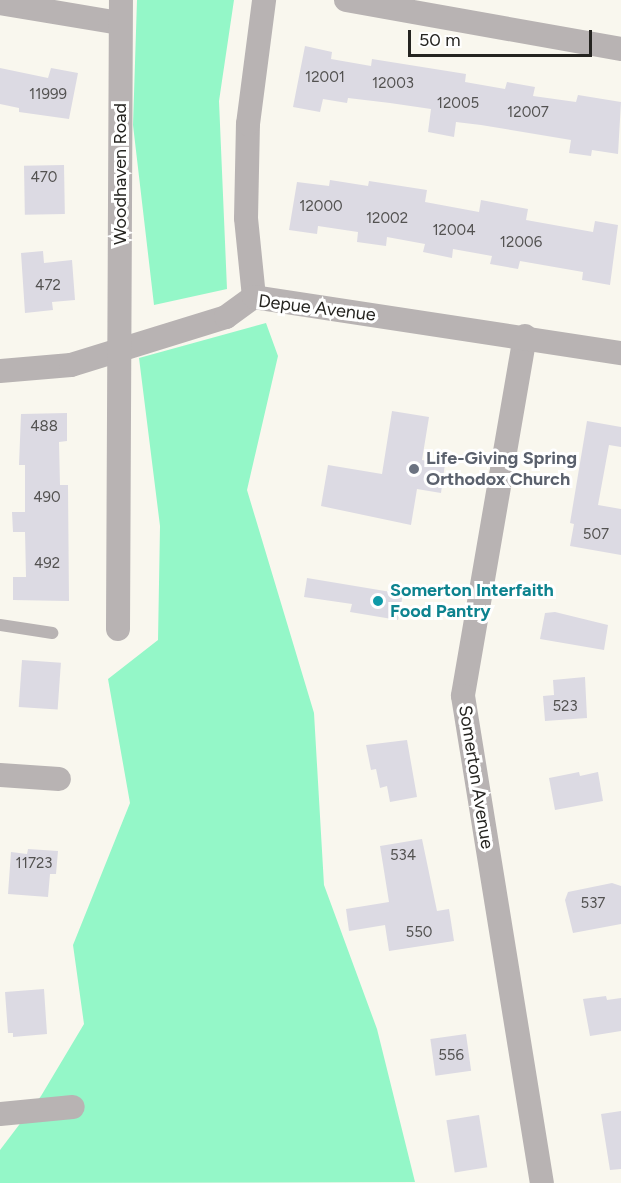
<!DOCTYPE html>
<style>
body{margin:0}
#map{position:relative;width:621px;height:1183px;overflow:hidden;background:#f9f7ee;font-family:Figtree,sans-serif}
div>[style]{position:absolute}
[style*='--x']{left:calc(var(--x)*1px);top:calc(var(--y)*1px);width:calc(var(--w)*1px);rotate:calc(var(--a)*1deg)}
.green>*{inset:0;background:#94f7c8}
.building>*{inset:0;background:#dcdae3;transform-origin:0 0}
.lane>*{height:12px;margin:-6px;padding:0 6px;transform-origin:6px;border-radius:6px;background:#b8b3b3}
.street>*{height:24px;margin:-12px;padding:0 12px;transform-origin:12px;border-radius:12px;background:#b8b3b3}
.dots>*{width:16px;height:16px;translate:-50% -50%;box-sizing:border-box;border:3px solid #fff;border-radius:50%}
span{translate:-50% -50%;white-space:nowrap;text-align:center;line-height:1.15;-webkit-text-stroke:6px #fff;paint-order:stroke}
.number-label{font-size:15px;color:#535251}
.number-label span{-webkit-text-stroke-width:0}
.street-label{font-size:18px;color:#252420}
.worship-label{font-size:18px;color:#5b616d;font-weight:700}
.left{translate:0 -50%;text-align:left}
.culture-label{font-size:18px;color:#0d838f;font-weight:700}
.scale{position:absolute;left:408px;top:30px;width:184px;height:27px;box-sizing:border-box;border:3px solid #252420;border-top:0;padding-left:8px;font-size:18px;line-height:21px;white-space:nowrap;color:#252420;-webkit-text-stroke:4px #fff;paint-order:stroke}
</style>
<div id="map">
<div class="green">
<div style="clip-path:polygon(137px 0,234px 0,219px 101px,227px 289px,154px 305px,133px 125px)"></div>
<div style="clip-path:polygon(266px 323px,278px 356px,247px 490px,314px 713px,324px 885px,377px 1029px,415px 1182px,0 1183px,0 1150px,41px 1096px,84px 1024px,73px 945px,130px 803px,108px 679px,158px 640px,160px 526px,139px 358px)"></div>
</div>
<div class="building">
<div style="clip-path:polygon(305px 46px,332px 52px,331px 59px,371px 66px,372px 59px,466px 74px,465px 82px,505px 89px,507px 82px,535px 87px,533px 96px,576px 102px,578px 95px,621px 102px,618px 154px,592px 150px,591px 156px,569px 153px,571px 140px,481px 125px,456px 122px,454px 137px,428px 132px,431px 109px,390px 103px,348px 98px,347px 103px,323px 99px,320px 112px,293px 107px)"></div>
<div style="clip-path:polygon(0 68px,48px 78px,51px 68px,78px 73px,69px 119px,19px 112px,19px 108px,0 104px)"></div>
<div style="left:64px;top:165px;width:49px;height:40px;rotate:89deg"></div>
<div style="clip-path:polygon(330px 180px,368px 186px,369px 181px,427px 190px,425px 202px,479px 212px,481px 200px,528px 209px,526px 220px,593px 232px,595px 221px,618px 225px,610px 285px,582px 280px,583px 272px,520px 261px,518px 269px,490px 264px,492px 256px,453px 249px,452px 258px,423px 252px,425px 244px,387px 237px,386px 246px,357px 242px,358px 232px,318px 226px,317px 234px,289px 230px,297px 182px,329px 186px)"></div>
<div style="clip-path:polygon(43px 251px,44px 263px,72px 260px,75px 300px,52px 302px,53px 310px,25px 313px,21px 253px)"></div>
<div style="clip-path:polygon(392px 411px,429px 417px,422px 460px,445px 464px,441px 493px,417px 489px,411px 525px,321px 506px,328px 465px,382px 474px)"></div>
<div style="clip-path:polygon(67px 413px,67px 441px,59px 442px,60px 485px,68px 485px,69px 601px,13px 600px,13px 577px,26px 577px,25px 532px,13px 532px,12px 512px,25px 512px,25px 465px,19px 465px,21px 414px)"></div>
<div style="clip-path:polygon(587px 421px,621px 427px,621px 447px,609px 445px,598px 505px,621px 509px,621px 555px,570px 546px,574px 524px,570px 523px)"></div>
<div style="clip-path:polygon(307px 578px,403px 594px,398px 620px,350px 612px,352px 604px,304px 597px)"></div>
<div style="clip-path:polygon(555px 612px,608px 625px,604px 650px,540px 639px,545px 613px)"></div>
<div style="left:22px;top:660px;width:39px;height:47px;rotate:4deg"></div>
<div style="clip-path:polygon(585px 677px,587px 718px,545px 721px,543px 696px,554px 695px,553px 680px)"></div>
<div style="clip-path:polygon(407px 740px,417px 797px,390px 802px,387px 786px,380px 788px,376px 769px,371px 770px,366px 745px)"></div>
<div style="clip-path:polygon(579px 772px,580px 776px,598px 772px,603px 801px,555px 810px,549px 778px)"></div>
<div style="clip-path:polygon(422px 839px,437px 911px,449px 909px,454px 941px,389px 951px,385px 925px,349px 931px,346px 909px,389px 902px,380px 846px)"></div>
<div style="clip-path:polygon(28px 849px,58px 851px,56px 874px,50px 874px,48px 897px,8px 894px,11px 852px,27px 854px)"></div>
<div style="clip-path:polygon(612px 883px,621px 886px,621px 924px,573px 933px,565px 900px,568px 892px)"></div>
<div style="clip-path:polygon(44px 989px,47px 1034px,13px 1037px,13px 1033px,8px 1033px,5px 992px)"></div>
<div style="clip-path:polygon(606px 996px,607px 1000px,621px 998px,621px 1031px,590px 1036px,583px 999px)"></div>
<div style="left:466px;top:1034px;width:37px;height:36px;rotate:82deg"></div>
<div style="clip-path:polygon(621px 1111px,621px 1169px,610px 1170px,601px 1114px)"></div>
<div style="left:479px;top:1115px;width:53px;height:33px;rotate:81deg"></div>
</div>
<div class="lane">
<div style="--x:0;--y:625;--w:53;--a:8.7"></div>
</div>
<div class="street">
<div style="--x:346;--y:0;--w:279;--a:10.1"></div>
<div style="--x:0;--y:3;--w:121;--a:9.5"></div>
<div style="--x:254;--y:297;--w:79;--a:-95.8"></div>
<div style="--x:246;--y:218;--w:94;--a:-88.8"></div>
<div style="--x:248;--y:124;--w:125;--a:-82.6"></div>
<div style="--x:525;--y:336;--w:365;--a:99.8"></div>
<div style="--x:463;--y:696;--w:493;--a:80.8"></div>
<div style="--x:0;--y:371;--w:71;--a:-4.8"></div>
<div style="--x:71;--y:365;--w:162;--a:-17.2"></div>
<div style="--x:226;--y:317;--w:34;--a:-36"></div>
<div style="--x:254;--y:297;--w:371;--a:8.7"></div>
<div style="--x:118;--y:629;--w:629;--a:-89.73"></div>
<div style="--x:0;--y:775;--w:59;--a:3.9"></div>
<div style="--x:0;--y:1114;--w:73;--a:-5.5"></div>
</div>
<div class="dots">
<div style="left:414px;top:469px;background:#6b7280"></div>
<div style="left:378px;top:601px;background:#0f9aa8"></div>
</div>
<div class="number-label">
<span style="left:325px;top:78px">12001</span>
<span style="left:393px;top:84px">12003</span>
<span style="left:48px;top:95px">11999</span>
<span style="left:458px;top:104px">12005</span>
<span style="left:528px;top:113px">12007</span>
<span style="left:44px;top:178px">470</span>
<span style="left:321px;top:207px">12000</span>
<span style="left:387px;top:219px">12002</span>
<span style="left:454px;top:231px">12004</span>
<span style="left:521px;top:243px">12006</span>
<span style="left:48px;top:286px">472</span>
<span style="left:44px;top:427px">488</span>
<span style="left:47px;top:498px">490</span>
<span style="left:596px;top:535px">507</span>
<span style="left:47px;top:564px">492</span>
<span style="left:565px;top:707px">523</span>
<span style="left:403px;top:856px">534</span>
<span style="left:34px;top:864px">11723</span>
<span style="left:593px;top:904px">537</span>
<span style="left:419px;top:933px">550</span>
<span style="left:451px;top:1056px">556</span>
</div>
<div class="street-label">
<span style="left:120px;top:174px;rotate:-90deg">Woodhaven Road</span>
<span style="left:317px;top:308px;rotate:7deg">Depue Avenue</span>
<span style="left:476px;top:777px;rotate:81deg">Somerton Avenue</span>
</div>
<div class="worship-label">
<span class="left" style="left:426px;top:469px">Life-Giving Spring<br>Orthodox Church</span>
</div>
<div class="culture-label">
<span class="left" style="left:390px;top:601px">Somerton Interfaith<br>Food Pantry</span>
</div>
<div class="scale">50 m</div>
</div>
